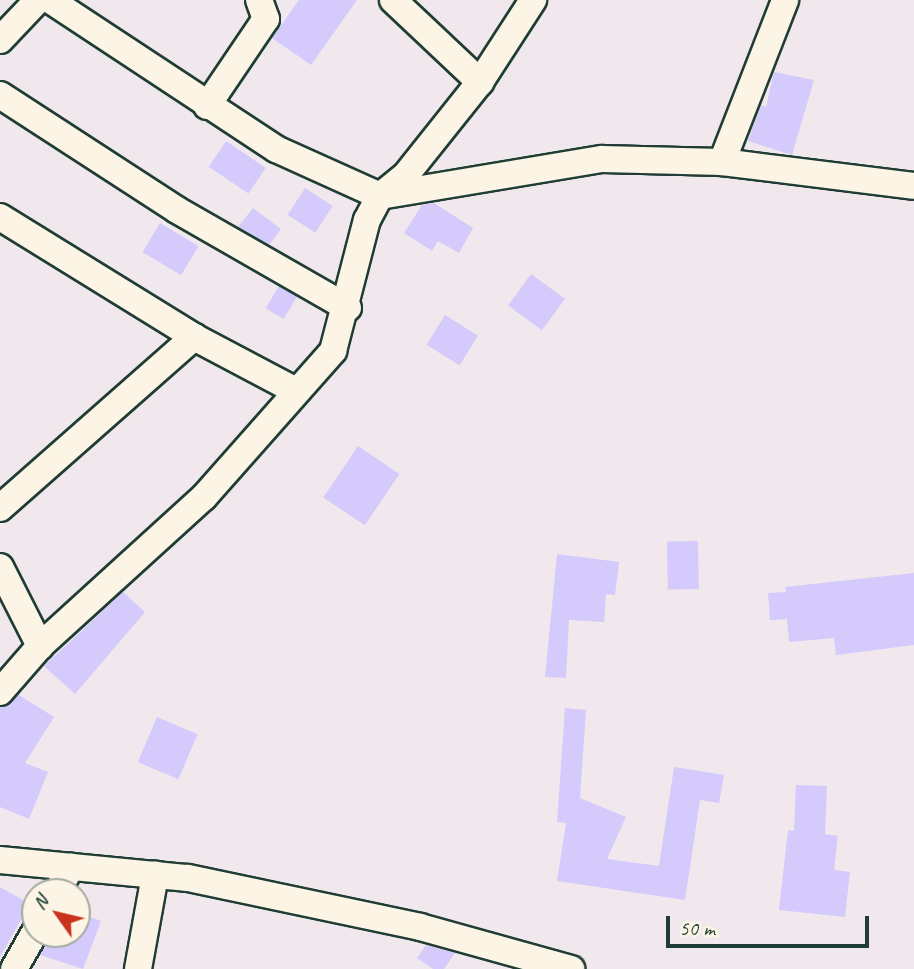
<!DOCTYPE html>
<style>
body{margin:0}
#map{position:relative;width:914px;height:969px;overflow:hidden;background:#f0e8ec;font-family:Caveat,sans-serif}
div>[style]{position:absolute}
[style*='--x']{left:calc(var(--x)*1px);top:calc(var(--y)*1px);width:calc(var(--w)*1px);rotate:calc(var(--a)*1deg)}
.building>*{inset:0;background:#d4cafc;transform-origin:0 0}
.roads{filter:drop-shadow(2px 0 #1f3d34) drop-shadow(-2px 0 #1f3d34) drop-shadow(0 2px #1f3d34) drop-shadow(0 -2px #1f3d34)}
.minor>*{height:26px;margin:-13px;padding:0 13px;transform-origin:13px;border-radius:13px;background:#fcf5e5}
span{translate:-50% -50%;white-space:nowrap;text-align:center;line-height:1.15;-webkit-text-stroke:5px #fcf5e5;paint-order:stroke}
.north{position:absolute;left:21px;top:878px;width:70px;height:70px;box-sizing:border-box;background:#fcf5e5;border:2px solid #a4ab9e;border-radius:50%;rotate:304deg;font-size:19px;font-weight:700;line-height:28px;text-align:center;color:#1f3d34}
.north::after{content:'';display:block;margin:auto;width:24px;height:32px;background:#c8321e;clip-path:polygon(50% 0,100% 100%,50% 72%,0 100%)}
.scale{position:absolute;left:666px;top:916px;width:203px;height:32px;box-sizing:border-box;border:4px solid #1f3d34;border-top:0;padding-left:9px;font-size:21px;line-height:24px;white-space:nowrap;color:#1f3d34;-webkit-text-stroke:5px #fcf5e5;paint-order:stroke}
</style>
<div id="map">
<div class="building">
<div style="clip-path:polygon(299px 0,357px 0,311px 65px,272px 38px)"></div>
<div style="clip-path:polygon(774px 72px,814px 80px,792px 155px,748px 141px,761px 105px,766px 107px)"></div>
<div style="left:226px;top:141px;width:48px;height:31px;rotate:34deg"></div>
<div style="left:305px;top:188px;width:33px;height:32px;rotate:33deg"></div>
<div style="clip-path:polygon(434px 203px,473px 228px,459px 253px,438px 241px,432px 251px,404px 233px,422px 205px)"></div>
<div style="clip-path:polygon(253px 208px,281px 229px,269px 245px,238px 227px)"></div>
<div style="left:160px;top:223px;width:45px;height:34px;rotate:31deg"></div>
<div style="left:531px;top:274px;width:42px;height:39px;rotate:36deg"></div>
<div style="left:279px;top:286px;width:21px;height:26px;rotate:31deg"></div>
<div style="left:445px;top:315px;width:39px;height:35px;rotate:32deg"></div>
<div style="left:358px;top:446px;width:50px;height:62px;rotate:34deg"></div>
<div style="left:698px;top:541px;width:48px;height:31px;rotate:89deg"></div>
<div style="clip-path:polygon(557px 554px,619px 562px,615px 595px,606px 594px,604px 622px,569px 620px,566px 678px,545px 677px)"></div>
<div style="clip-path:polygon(914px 573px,914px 645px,836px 655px,834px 638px,789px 642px,787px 619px,770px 620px,768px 593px,786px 592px,785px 587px)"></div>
<div style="clip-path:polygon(123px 592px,145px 612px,75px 694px,44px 666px)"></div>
<div style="clip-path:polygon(19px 695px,54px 717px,25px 763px,48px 772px,29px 819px,0 807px,0 707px)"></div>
<div style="clip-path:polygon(565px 708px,586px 710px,580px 798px,626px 817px,607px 859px,659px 866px,674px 767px,724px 775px,719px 803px,700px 800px,685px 900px,557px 881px,566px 823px,557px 822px)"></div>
<div style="left:157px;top:717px;width:44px;height:49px;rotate:23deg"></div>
<div style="clip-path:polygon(796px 785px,827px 786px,825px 834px,838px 836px,834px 870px,850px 872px,845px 917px,779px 910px,788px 830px,794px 831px)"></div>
<div style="clip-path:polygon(0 887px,30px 904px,0 957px)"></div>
<div style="clip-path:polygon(77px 912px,101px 921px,83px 969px,40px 955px,50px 934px,77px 934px)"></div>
<div style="clip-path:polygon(426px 945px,455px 953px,444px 969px,433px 969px,417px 958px)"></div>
</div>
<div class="roads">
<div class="minor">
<div style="--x:50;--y:0;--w:271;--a:33.4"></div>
<div style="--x:276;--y:149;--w:114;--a:24.3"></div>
<div style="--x:380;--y:196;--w:225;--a:-9.5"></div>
<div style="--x:602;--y:159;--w:120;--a:1.4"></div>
<div style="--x:722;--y:162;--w:193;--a:7.1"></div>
<div style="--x:393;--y:0;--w:120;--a:43.3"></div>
<div style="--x:0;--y:40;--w:55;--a:-46.5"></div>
<div style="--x:0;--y:95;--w:211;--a:33"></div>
<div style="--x:177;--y:210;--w:197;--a:29.8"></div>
<div style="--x:207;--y:106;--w:105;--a:-55.9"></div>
<div style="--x:266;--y:19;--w:20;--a:-110"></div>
<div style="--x:722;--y:162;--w:174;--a:-68.7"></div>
<div style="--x:0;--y:217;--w:228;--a:31.7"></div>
<div style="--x:194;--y:337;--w:115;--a:27.9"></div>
<div style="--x:0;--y:508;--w:259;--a:-41.4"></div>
<div style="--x:0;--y:567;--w:89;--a:63.1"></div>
<div style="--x:0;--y:692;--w:61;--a:-49"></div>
<div style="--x:40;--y:646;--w:222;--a:-42.3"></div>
<div style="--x:204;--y:497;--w:195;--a:-48.5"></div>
<div style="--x:333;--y:351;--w:135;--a:-75.5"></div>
<div style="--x:367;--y:220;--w:27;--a:-62"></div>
<div style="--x:380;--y:196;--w:32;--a:-39"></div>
<div style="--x:405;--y:176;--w:120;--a:-51.4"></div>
<div style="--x:480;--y:82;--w:98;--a:-57.1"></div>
<div style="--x:0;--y:860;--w:189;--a:5.5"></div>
<div style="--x:188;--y:878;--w:237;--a:11.9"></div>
<div style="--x:420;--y:927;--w:157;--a:15.5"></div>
<div style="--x:57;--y:892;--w:29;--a:-61"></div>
<div style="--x:14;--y:969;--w:43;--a:-60.4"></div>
<div style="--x:138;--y:969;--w:96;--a:-79.7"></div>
</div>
</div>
<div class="north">N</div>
<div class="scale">50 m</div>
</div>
